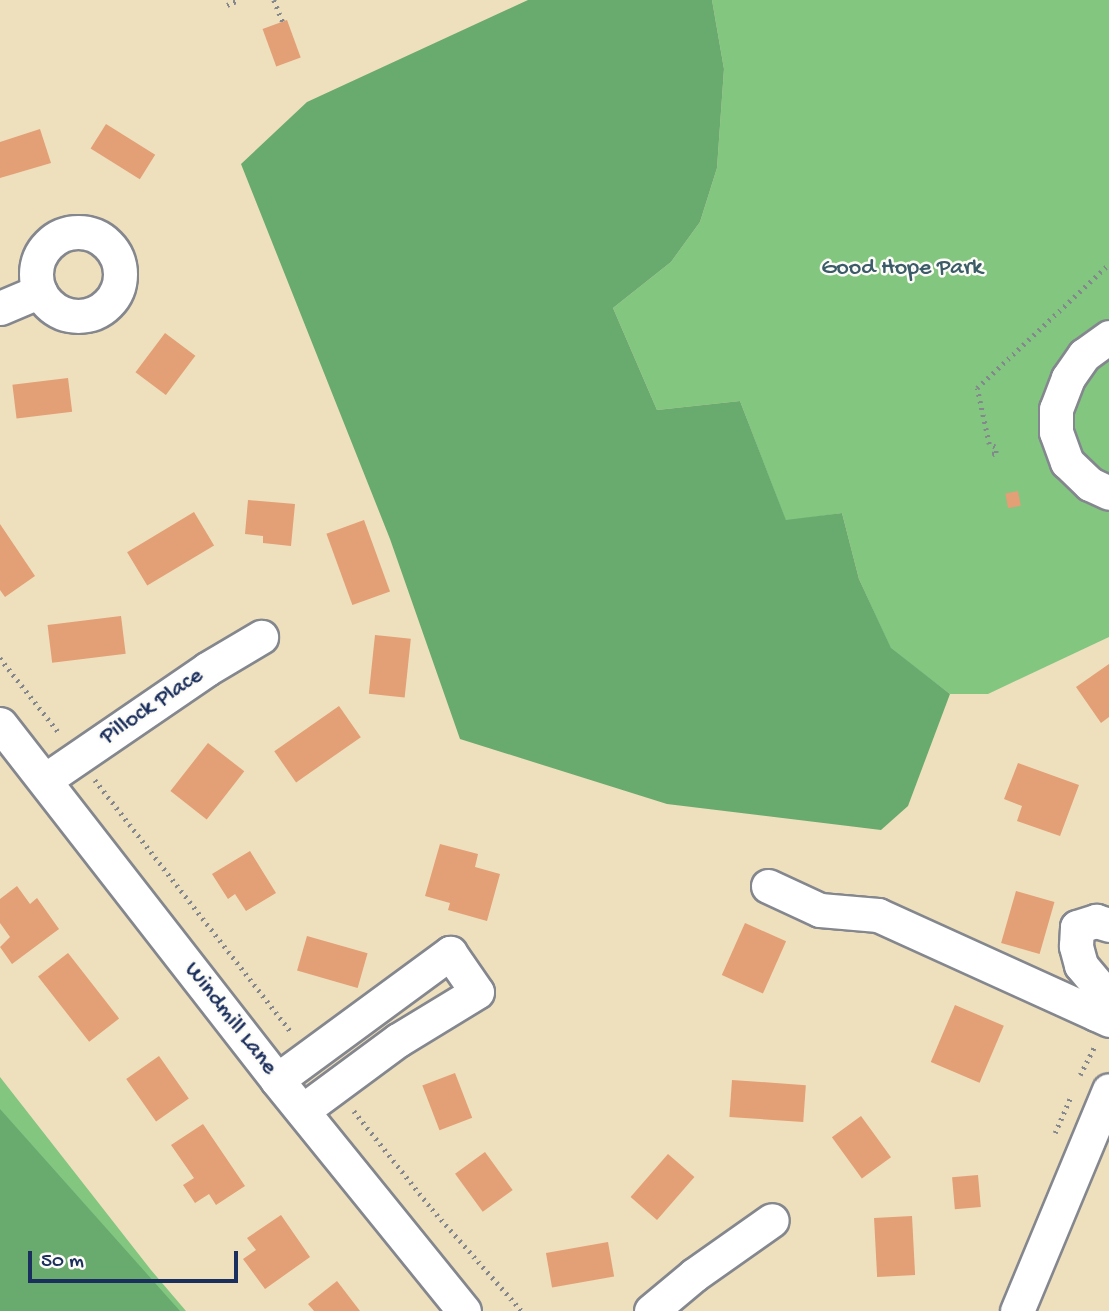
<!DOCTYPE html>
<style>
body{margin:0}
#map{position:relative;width:1109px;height:1311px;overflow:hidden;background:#eedfbd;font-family:"Gochi Hand",sans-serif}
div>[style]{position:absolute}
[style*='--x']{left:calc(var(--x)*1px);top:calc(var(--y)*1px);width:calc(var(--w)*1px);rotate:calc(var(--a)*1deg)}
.green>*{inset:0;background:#82c680}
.forest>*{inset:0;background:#69ab6e}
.building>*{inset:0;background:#e39f75;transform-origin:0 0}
.path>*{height:4.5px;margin-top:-2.25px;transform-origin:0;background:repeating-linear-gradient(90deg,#84878e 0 2px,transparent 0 7px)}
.roads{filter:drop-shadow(2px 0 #84878e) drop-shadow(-2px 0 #84878e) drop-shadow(0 2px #84878e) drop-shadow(0 -2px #84878e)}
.minor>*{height:33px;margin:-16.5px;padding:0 16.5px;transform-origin:16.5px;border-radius:16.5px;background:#fff}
.minor>.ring{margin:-16.5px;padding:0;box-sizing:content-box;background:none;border:33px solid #fff;border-radius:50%}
span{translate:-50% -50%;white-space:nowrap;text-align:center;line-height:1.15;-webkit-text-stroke:5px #fdfcf7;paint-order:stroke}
.park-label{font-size:24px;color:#3a5c68}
.street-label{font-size:24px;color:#1b2f5e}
.scale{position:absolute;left:28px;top:1251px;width:210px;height:32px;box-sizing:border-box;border:4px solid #1b2f5e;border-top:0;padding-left:9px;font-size:21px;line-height:24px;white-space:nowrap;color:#1b2f5e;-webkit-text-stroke:5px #fdfcf7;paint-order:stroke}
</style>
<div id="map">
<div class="green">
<div style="clip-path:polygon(712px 0,1109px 0,1109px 637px,988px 694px,950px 694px,891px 649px,859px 579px,842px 513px,786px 521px,740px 401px,657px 410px,613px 308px,671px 262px,700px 222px,717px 168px,724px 69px)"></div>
<div style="clip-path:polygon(0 1077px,151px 1270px,186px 1311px,0 1311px)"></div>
</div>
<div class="forest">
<div style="clip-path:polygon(528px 0,712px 0,724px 69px,717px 168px,700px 222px,671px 262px,613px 308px,657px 410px,740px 401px,786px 520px,842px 513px,859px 579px,891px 648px,950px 694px,908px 806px,881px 830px,667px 804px,460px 739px,390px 539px,241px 164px,307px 102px)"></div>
<div style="clip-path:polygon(0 1109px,180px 1311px,0 1311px)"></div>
</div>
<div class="building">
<div style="left:287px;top:20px;width:40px;height:26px;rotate:70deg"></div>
<div style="left:106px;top:124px;width:58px;height:29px;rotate:32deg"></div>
<div style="clip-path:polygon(40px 129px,51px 163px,0 178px,0 142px)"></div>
<div style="left:165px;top:333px;width:38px;height:49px;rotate:37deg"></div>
<div style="left:68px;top:378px;width:34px;height:56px;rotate:83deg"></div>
<div style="left:1018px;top:491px;width:15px;height:13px;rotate:79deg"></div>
<div style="clip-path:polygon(248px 500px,295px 504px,291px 546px,263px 543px,263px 536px,245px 534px)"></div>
<div style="left:194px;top:512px;width:39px;height:78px;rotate:59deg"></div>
<div style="left:364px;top:520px;width:76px;height:40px;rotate:70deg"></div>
<div style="clip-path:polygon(0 524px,35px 576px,5px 597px,0 590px)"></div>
<div style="left:121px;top:616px;width:38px;height:74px;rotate:83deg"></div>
<div style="left:375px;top:635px;width:36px;height:59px;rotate:6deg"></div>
<div style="clip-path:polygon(1109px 664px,1109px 717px,1101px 723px,1076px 687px)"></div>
<div style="left:339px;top:706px;width:38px;height:79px;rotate:55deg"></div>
<div style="left:208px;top:743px;width:46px;height:61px;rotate:38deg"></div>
<div style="clip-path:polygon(1018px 763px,1079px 785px,1060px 836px,1017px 821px,1022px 806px,1004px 799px)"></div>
<div style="clip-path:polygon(440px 844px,478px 854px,475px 867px,500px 874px,487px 921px,448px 910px,450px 903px,425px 896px)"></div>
<div style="clip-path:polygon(250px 851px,276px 893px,246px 911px,235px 894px,228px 899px,212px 874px)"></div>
<div style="clip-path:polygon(17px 886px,30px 904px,37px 898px,59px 929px,12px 964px,0 947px,10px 937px,0 923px,0 899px)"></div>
<div style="left:1016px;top:891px;width:40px;height:54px;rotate:16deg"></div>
<div style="left:745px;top:923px;width:45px;height:57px;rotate:24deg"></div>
<div style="left:307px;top:936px;width:63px;height:36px;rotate:16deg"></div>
<div style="left:68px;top:953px;width:83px;height:38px;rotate:52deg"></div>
<div style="left:955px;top:1005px;width:53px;height:62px;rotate:23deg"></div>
<div style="left:159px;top:1056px;width:52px;height:40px;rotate:55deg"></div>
<div style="left:455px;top:1073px;width:48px;height:35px;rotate:69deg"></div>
<div style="left:732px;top:1080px;width:74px;height:37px;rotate:4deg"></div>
<div style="left:861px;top:1116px;width:51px;height:36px;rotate:54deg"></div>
<div style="clip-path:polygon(203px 1124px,245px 1186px,216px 1205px,209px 1194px,195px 1203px,183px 1185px,194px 1178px,171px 1145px)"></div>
<div style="left:485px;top:1152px;width:47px;height:37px;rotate:54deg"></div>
<div style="left:668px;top:1154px;width:35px;height:57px;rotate:41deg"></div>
<div style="left:978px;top:1175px;width:32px;height:26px;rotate:85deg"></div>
<div style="clip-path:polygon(281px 1215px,310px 1257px,265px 1289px,243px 1259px,256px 1250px,247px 1238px)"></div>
<div style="left:912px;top:1216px;width:59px;height:38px;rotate:87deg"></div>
<div style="left:608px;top:1242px;width:35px;height:63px;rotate:80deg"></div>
<div style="clip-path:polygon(337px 1281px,360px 1311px,314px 1311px,308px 1304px)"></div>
</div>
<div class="path">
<div style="--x:274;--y:0;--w:24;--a:68"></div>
<div style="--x:227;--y:5;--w:13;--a:-23"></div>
<div style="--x:992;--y:454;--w:4;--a:-14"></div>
<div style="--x:996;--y:453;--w:6;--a:-99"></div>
<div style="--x:995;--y:447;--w:7;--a:-153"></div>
<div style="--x:989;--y:444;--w:57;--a:-102.1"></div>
<div style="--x:977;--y:388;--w:181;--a:-43.2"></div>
<div style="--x:0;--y:658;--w:97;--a:51.7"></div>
<div style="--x:95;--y:780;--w:321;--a:52.1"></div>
<div style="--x:1080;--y:1075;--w:34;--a:-63"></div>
<div style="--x:354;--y:1111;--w:125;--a:51.5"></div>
<div style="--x:432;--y:1209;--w:136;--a:48.6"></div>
<div style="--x:1055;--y:1133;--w:40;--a:-66.6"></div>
</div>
<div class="roads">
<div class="minor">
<div class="ring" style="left:36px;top:232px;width:51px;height:51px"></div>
<div style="--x:0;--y:308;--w:43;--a:-23"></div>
<div style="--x:1109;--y:337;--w:31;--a:144"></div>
<div style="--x:1084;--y:355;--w:28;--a:125"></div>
<div style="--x:1068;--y:378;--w:33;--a:111"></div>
<div style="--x:1056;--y:409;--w:23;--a:90"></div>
<div style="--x:1056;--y:432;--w:32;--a:70"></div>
<div style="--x:1067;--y:462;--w:32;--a:44"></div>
<div style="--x:1090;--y:484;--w:21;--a:25"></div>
<div style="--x:0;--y:724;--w:451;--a:52.1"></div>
<div style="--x:277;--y:1080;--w:297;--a:51"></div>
<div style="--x:45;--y:780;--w:196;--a:-34.4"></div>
<div style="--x:207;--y:669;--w:63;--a:-30.7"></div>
<div style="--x:768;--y:886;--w:57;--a:24.8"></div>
<div style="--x:820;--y:910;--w:58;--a:4.9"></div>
<div style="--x:878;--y:915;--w:254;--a:24.4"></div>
<div style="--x:1096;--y:1014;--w:25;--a:-79"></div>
<div style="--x:1101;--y:989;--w:31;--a:-130"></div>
<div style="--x:1081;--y:965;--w:20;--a:-105"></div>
<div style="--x:1076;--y:946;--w:19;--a:-87"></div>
<div style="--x:1077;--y:927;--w:20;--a:-18"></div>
<div style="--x:1096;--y:921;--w:14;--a:17"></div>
<div style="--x:277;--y:1080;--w:215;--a:-36.3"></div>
<div style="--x:450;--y:953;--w:47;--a:55.3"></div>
<div style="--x:477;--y:992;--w:92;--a:148.7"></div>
<div style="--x:398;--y:1040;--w:119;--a:143.5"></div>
<div style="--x:651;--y:1311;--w:56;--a:-39.9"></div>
<div style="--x:694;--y:1275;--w:95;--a:-35.2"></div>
<div style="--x:1017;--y:1311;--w:239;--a:-67.4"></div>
</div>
</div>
<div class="park-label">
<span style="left:902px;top:269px">Good Hope Park</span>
</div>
<div class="street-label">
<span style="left:152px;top:707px;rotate:-34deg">Pillock Place</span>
<span style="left:230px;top:1019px;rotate:52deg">Windmill Lane</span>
</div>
<div class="scale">50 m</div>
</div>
